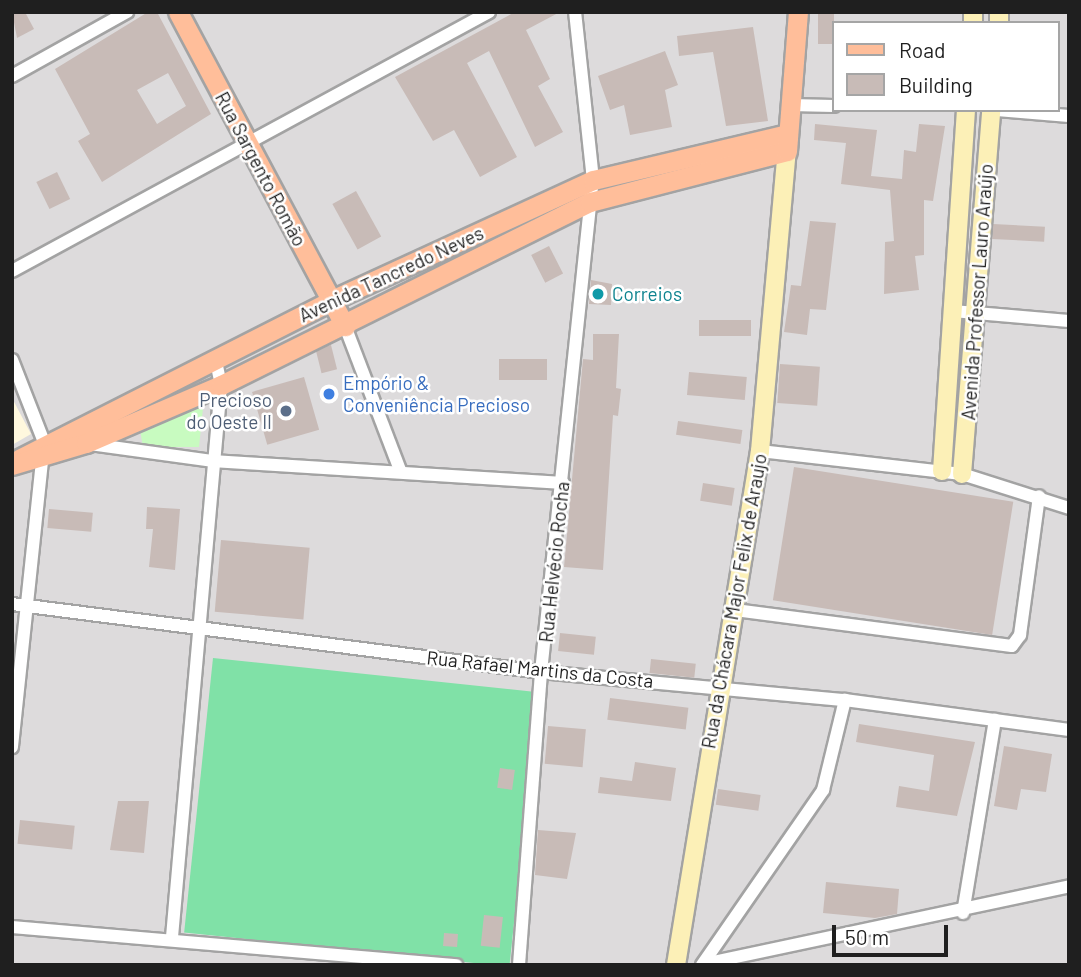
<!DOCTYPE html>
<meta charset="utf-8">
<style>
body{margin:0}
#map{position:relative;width:1081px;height:977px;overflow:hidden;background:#f0eae4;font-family:Barlow,sans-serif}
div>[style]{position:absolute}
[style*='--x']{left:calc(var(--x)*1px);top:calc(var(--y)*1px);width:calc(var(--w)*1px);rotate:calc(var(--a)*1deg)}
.residential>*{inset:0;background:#dddbdc}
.education>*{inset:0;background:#fff8de}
.park>*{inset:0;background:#c8fbc0}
.pitch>*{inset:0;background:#80e1a7;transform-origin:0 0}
.building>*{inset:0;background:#c8bbb7;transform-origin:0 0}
.roads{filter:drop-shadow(2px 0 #a3a3a3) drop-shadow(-2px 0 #a3a3a3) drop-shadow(0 2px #a3a3a3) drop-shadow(0 -2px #a3a3a3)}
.street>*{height:12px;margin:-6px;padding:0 6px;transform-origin:6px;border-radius:6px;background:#fff}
.secondary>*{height:18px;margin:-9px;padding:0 9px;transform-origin:9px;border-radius:9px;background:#fcf0b7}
.primary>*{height:19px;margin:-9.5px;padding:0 9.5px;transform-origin:9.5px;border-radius:9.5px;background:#ffbe9a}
.dots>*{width:19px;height:19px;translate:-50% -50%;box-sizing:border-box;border:4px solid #fff;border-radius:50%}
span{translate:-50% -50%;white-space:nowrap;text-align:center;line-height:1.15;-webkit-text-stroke:5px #fff;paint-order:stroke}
.street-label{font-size:19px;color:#1f1f1f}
.culture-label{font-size:19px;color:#0d838f}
.left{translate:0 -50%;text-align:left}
.shop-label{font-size:19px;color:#366cbe}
.service-label{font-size:19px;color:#4e5e75}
.right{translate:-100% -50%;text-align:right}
.frame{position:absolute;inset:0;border:14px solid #1f1f1f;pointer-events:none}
.legend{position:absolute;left:832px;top:21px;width:228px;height:91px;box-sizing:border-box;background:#fff;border:2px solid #a5a5a5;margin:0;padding:9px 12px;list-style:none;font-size:21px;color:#1f1f1f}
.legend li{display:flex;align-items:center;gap:14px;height:35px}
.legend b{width:35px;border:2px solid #a5a5a5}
.scale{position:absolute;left:832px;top:925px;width:116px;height:32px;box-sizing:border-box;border:4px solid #1f1f1f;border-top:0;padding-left:9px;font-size:21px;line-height:24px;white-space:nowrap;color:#1f1f1f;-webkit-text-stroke:5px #fff;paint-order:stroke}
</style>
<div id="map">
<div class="residential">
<div style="clip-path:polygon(evenodd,12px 12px,1069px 12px,1069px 965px,12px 965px,12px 12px,834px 23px,1058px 23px,1058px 110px,834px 110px,834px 23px)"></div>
</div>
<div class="education">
<div style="clip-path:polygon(12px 398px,31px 434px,12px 445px)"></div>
</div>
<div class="park">
<div style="clip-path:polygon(198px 406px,203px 408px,199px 447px,143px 447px,140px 430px)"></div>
</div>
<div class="pitch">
<div style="left:213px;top:658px;width:327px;height:276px;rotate:6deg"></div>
</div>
<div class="building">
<div style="clip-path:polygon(12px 12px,25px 12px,34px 29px,17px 38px)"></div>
<div style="clip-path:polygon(evenodd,148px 12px,157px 12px,211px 114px,102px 182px,78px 141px,90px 134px,55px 69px,148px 12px,168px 73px,186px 106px,157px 124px,137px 90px,168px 73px)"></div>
<div style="clip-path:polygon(515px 12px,560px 12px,526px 30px,550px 79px,538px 86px,563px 132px,535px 147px,489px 51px,467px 63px,517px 157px,480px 177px,454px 130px,433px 141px,395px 77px)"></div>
<div style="left:818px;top:12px;width:16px;height:32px"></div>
<div style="clip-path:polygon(753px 27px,768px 121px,726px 126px,713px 52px,679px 56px,677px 36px)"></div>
<div style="clip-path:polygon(665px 51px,678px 85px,665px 90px,672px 127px,630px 135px,624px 105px,610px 110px,598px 76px)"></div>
<div style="clip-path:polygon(815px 124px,877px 130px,871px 176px,902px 179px,904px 150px,916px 152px,919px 124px,945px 126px,933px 201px,924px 200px,924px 255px,915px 256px,919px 290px,884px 294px,885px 242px,894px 241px,890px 190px,841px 184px,846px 143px,814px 140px)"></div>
<div style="left:57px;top:172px;width:30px;height:23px;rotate:64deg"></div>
<div style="left:356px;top:191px;width:52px;height:27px;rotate:61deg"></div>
<div style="clip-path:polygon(810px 221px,836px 223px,826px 310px,810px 309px,807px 335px,784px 332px,791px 285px,801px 286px)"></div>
<div style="left:993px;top:224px;width:52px;height:15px;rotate:3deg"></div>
<div style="left:549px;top:246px;width:31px;height:20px;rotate:63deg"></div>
<div style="clip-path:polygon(591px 280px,612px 284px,611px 305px,589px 304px)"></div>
<div style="left:751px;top:320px;width:16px;height:52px;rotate:90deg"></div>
<div style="clip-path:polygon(593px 334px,619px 334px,616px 388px,621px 389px,618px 416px,613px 415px,603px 570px,564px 567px,583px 359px,593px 360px)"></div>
<div style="left:331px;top:345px;width:25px;height:16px;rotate:76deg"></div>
<div style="left:499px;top:359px;width:48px;height:21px"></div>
<div style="left:780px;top:364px;width:40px;height:39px;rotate:4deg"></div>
<div style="left:689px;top:372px;width:58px;height:23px;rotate:5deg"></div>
<div style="left:304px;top:377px;width:55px;height:54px;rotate:74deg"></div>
<div style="left:678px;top:421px;width:65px;height:14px;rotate:8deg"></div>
<div style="left:794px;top:467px;width:222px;height:135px;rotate:9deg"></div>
<div style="left:703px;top:483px;width:32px;height:18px;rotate:9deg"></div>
<div style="clip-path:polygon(147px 507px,180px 509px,175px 570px,149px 567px,153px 529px,146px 529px)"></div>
<div style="left:49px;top:509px;width:44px;height:19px;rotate:5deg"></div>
<div style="left:221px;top:540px;width:89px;height:72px;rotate:5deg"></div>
<div style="left:560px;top:633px;width:36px;height:18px;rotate:6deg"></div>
<div style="left:651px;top:659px;width:45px;height:14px;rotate:6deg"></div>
<div style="left:610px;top:698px;width:79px;height:22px;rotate:7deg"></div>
<div style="clip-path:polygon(859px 724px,975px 742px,957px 816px,896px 807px,899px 786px,929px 791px,934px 755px,856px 742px)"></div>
<div style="left:548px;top:726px;width:38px;height:38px;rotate:5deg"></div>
<div style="clip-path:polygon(1004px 746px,1052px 754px,1046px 792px,1021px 789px,1017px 810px,994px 806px)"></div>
<div style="clip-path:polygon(635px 762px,676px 768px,671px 801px,598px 793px,600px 777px,632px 781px)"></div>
<div style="left:500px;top:768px;width:15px;height:20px;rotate:8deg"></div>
<div style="left:718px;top:789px;width:43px;height:16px;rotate:8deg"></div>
<div style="clip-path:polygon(118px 801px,149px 801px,144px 853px,110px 850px)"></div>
<div style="left:20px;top:820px;width:55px;height:24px;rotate:6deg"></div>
<div style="clip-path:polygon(538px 830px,576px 833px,567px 879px,535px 875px)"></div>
<div style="clip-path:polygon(826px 882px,899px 889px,897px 914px,875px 918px,823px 913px)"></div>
<div style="left:484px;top:915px;width:19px;height:31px;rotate:6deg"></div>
<div style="left:444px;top:933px;width:14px;height:13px;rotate:4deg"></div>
</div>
<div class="roads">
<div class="street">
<div style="--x:12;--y:76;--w:132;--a:-29.1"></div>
<div style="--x:790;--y:105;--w:44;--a:1.3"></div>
<div style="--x:997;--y:110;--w:72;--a:4.8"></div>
<div style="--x:12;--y:271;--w:543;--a:-28.5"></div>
<div style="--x:953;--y:311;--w:116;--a:4.9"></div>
<div style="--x:345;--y:326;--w:154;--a:69.1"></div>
<div style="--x:12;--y:360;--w:88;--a:68.7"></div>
<div style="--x:44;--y:442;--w:307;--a:96"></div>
<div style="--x:90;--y:444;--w:123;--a:7.9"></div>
<div style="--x:212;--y:461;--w:352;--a:3.6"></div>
<div style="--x:760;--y:451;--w:203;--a:6.5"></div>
<div style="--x:962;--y:474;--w:112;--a:17.6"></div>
<div style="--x:12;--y:604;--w:533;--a:7.32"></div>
<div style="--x:541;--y:672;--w:305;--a:5.3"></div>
<div style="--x:845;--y:700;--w:226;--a:7.6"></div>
<div style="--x:735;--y:610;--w:279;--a:7.4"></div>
<div style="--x:1012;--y:646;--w:14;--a:-54"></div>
<div style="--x:1020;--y:635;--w:140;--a:-82.2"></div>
<div style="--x:963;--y:913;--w:196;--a:-80.6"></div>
<div style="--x:12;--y:927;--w:446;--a:4.9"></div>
<div style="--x:172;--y:937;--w:554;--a:-84.93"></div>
<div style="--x:221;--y:385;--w:24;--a:-102"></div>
<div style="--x:708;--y:963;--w:369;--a:-12"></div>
<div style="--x:519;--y:965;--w:294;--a:-85.7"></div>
<div style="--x:541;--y:672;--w:495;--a:-84"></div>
<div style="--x:593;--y:180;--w:169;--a:-96.1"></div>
<div style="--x:702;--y:965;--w:213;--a:-55.3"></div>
<div style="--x:823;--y:790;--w:93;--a:-76.3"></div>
</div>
<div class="secondary">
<div style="--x:973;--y:23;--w:11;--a:-90"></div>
<div style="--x:999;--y:23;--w:11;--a:-90"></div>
<div style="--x:942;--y:471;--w:362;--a:-86.2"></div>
<div style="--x:962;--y:474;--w:365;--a:-85.4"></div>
<div style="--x:676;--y:965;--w:521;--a:-80.72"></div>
<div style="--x:760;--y:451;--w:301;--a:-84.9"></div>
</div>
<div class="primary">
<div style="--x:178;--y:12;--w:356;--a:62"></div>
<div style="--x:19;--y:459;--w:351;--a:-26.9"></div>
<div style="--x:332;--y:300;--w:287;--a:-24.7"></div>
<div style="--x:593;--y:180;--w:199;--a:-13.3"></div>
<div style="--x:12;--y:465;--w:77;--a:-16.6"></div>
<div style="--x:86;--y:443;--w:147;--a:-23.2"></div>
<div style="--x:221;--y:385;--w:412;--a:-26.4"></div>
<div style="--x:590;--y:202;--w:203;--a:-14.5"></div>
<div style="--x:787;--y:151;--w:139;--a:-85.5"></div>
</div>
</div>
<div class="dots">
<div style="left:598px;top:294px;background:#0f9aa8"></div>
<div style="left:329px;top:394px;background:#3f7fe0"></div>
<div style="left:286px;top:411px;background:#5c6f8a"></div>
</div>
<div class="street-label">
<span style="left:261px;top:169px;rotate:62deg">Rua Sargento Romão</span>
<span style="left:391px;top:274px;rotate:-25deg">Avenida Tancredo Neves</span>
<span style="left:977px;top:292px;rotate:-86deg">Avenida Professor Lauro Araújo</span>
<span style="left:554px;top:562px;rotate:-84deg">Rua Helvécio Rocha</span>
<span style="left:734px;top:601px;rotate:-80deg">Rua da Chácara Major Felix de Araujo</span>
<span style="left:540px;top:669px;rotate:6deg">Rua Rafael Martins da Costa</span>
</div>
<div class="culture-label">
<span class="left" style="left:612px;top:294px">Correios</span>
</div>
<div class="shop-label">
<span class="left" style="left:343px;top:394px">Empório &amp;<br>Conveniência Precioso</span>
</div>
<div class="service-label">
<span class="right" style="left:272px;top:411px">Precioso<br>do Oeste II</span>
</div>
<div class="frame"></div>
<ul class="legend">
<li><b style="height:9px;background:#ffbe9a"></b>Road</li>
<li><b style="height:19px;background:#c8bbb7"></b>Building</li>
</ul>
<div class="scale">50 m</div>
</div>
